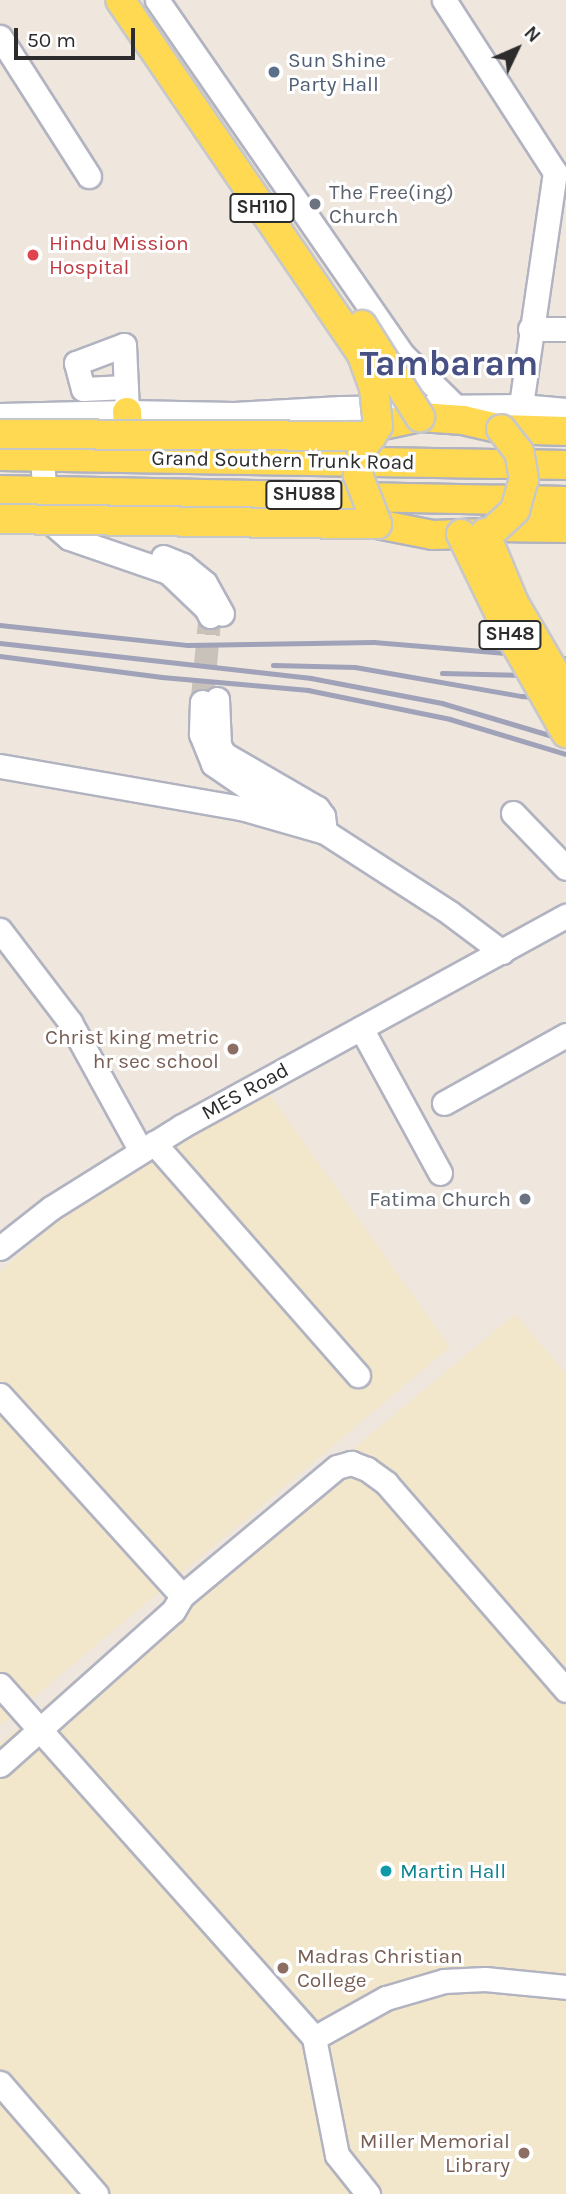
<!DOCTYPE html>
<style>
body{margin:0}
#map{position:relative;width:566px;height:2194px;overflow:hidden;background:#efe7dd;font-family:Karla,sans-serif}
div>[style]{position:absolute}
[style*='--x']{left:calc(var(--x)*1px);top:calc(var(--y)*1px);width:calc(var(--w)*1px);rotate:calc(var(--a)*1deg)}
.education>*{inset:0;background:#f2e6cb}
.minor-tunnel>*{height:23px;margin-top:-11.5px;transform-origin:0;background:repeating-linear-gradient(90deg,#c8c2ba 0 23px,transparent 0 34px)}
.roads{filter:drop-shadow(2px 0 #b1b3c1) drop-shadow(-2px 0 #b1b3c1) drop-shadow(0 2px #b1b3c1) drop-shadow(0 -2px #b1b3c1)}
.minor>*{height:23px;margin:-11.5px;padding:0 11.5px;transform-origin:11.5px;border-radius:11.5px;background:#fff}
.major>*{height:28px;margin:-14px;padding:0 14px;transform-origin:14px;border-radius:14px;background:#ffd952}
.rail>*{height:4.5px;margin:-2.25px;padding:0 2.25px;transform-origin:2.25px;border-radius:2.25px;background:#9fa2b8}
.bridges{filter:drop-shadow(2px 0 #c8c8c8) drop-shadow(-2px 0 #c8c8c8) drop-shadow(0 2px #c8c8c8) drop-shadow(0 -2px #c8c8c8)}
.major-bridge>*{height:28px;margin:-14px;padding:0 14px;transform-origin:14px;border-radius:14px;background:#ffd952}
.dots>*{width:19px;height:19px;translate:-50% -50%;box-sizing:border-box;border:4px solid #fff;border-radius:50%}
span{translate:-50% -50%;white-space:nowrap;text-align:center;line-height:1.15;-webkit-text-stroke:6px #fff;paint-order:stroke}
.shield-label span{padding:2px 5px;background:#fff;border:2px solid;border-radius:5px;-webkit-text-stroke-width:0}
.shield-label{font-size:19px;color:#2c2c2c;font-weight:700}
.service-label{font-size:21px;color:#4e5e75}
.left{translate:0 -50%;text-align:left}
.worship-label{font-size:21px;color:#5b616d}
.right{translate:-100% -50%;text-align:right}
.health-label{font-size:21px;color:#be3a42}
.street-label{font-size:21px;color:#2c2c2c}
.education-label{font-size:21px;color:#785e54}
.culture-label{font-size:21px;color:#0d838f}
.town-label{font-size:35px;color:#475082;font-weight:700}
.north{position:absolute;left:482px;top:14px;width:70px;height:70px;-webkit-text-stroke:5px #fff;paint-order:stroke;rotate:46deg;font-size:19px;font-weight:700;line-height:28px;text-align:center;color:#2c2c2c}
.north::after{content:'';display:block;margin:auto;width:24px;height:32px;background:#2c2c2c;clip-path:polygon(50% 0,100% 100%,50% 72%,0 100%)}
.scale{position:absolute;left:14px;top:28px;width:121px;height:32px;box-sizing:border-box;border:4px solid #2c2c2c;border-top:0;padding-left:9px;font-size:21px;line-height:24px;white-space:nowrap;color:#2c2c2c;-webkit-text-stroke:5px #fff;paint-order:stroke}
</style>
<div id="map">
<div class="education">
<div style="clip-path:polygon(270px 1095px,450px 1347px,0 1726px,0 1272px,88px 1194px,181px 1139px)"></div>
<div style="clip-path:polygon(515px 1314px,566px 1374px,566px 2194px,0 2194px,0 1743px)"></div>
</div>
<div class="minor-tunnel">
<div style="--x:202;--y:702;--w:86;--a:-84.7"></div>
</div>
<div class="roads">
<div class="minor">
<div style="--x:157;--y:0;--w:432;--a:55.3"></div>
<div style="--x:403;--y:355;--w:74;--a:44.5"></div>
<div style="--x:444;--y:0;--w:205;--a:57.2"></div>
<div style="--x:555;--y:172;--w:236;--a:98.3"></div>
<div style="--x:0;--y:37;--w:165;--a:57.4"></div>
<div style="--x:530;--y:329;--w:36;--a:0"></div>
<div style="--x:126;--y:387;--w:43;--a:177.3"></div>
<div style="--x:83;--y:389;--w:27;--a:-105"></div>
<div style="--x:76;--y:363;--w:51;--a:-20.6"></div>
<div style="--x:124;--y:345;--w:67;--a:87.4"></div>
<div style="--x:0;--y:415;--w:127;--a:-1.4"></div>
<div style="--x:127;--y:412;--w:107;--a:1.1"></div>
<div style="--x:234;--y:414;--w:107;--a:-3.2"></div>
<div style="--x:341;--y:408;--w:180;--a:-0.6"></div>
<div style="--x:521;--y:406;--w:45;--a:5.1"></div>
<div style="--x:42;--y:456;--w:62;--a:86.3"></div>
<div style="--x:46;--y:518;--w:30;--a:41"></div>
<div style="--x:69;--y:538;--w:105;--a:19"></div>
<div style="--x:168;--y:572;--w:52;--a:43.5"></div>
<div style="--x:206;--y:608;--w:9;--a:63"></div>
<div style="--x:163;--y:557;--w:22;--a:22"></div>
<div style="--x:183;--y:565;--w:28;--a:39"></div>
<div style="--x:205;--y:583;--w:35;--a:61"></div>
<div style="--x:217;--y:699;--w:46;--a:87.5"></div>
<div style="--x:219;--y:745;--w:10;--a:61"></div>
<div style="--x:224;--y:754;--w:108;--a:30.1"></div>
<div style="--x:317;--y:808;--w:10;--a:53"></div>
<div style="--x:323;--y:816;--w:16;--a:83"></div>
<div style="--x:202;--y:702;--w:32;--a:92"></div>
<div style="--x:201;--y:734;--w:32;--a:68"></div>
<div style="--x:213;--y:764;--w:42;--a:34.4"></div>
<div style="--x:248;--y:788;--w:56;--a:27.5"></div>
<div style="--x:0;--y:766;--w:245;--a:9.9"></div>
<div style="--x:241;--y:808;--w:87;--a:15.9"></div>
<div style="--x:325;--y:832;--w:149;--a:32.9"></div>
<div style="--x:450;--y:913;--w:65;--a:36.9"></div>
<div style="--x:513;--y:813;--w:76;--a:46.1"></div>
<div style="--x:0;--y:930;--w:116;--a:52.7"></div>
<div style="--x:70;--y:1022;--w:147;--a:61.2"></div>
<div style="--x:361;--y:1028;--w:165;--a:61.4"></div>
<div style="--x:444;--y:1103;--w:140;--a:-29.1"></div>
<div style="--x:154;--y:1143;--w:309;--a:48.7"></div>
<div style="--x:0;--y:1248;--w:65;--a:-38.1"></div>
<div style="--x:51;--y:1208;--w:155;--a:-32"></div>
<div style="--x:182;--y:1126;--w:438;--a:-28.7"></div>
<div style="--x:0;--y:1395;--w:271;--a:47.8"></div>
<div style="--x:182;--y:1596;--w:202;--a:-39.8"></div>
<div style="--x:337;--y:1467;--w:15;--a:-16"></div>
<div style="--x:351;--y:1463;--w:17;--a:21"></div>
<div style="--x:367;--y:1469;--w:24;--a:36"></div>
<div style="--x:386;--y:1483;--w:274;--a:49"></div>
<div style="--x:0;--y:1685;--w:472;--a:48.3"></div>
<div style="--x:314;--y:2038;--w:119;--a:78.9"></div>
<div style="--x:337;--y:2155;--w:50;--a:51.5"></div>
<div style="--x:0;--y:1765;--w:232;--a:-41.7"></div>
<div style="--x:173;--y:1611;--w:17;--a:-59"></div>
<div style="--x:314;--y:2038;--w:82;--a:-29.1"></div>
<div style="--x:386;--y:1998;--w:60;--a:-16.3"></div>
<div style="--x:444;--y:1981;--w:41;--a:-2.8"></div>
<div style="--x:485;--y:1979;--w:81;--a:5.6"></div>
<div style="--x:0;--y:2083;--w:147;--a:49.1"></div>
</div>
<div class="major">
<div style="--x:127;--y:412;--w:45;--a:84.9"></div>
<div style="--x:378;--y:426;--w:43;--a:-12.1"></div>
<div style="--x:420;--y:417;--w:43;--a:4"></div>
<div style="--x:463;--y:420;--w:39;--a:13"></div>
<div style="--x:501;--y:429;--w:65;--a:1.8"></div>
<div style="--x:0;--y:456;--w:566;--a:0.91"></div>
<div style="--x:0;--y:490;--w:566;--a:1.11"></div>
<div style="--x:377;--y:524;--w:57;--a:11.1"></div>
<div style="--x:433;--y:535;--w:52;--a:-2.2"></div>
<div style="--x:485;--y:533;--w:13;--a:-27"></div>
<div style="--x:497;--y:527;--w:69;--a:0.8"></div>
</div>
</div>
<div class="rail">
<div style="--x:0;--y:625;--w:189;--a:6.1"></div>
<div style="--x:188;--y:645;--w:186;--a:-0.9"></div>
<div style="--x:374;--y:642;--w:193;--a:4.8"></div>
<div style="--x:0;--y:643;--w:313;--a:6.4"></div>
<div style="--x:311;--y:678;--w:133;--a:10.8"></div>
<div style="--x:442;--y:703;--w:129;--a:16.6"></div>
<div style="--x:0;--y:656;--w:163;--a:7.4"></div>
<div style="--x:162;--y:677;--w:147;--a:5.1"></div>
<div style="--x:308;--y:690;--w:145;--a:11.5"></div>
<div style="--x:450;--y:719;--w:121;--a:16.8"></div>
<div style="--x:273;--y:665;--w:82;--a:1.4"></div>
<div style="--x:355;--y:667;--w:169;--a:9.9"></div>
<div style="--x:522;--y:696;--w:44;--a:5.2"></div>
<div style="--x:442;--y:673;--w:124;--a:1.4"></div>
<div style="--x:538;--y:683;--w:28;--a:10"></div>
</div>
<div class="bridges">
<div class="major-bridge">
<div style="--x:362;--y:325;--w:109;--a:57.8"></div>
<div style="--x:0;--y:434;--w:372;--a:0.3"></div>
<div style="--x:0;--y:519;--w:377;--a:0.8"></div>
<div style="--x:377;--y:524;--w:53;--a:-111.2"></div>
<div style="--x:358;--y:475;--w:27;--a:-80"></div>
<div style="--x:363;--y:448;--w:27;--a:-56"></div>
<div style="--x:378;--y:426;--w:38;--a:-96"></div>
<div style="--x:374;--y:388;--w:37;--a:-110"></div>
<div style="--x:361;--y:353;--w:427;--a:-124.3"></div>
<div style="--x:497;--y:527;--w:25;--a:-43"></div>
<div style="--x:515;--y:510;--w:32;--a:-74"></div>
<div style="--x:524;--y:479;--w:27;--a:-100"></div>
<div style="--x:519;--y:452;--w:29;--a:-128"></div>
<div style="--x:485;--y:533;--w:76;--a:67.5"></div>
<div style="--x:514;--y:603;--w:103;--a:59.7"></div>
<div style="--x:461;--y:534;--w:103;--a:64.2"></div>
<div style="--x:506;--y:627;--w:122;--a:60.5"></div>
</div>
</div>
<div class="dots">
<div style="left:274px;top:72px;background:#5c6f8a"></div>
<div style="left:315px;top:204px;background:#6b7280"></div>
<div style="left:33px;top:255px;background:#e0444e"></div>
<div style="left:233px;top:1049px;background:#8d6e63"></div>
<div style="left:525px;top:1199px;background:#6b7280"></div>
<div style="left:386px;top:1871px;background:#0f9aa8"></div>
<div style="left:283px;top:1968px;background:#8d6e63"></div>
<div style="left:524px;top:2153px;background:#8d6e63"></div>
</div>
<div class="shield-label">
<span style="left:262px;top:208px">SH110</span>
<span style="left:304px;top:495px">SHU88</span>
<span style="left:510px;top:635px">SH48</span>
</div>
<div class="service-label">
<span class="left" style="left:288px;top:72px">Sun Shine<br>Party Hall</span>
</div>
<div class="worship-label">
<span class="left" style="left:329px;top:204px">The Free(ing)<br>Church</span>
<span class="right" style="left:511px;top:1199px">Fatima Church</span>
</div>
<div class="health-label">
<span class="left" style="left:49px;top:255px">Hindu Mission<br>Hospital</span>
</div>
<div class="street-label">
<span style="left:283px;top:460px;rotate:1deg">Grand Southern Trunk Road</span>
<span style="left:245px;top:1091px;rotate:-29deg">MES Road</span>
</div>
<div class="education-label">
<span class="right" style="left:219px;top:1049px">Christ king metric<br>hr sec school</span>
<span class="left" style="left:297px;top:1968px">Madras Christian<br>College</span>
<span class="right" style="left:510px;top:2153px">Miller Memorial<br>Library</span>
</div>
<div class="culture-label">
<span class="left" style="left:400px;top:1871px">Martin Hall</span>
</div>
<div class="town-label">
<span style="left:449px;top:364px">Tambaram</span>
</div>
<div class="north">N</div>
<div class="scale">50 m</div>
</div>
